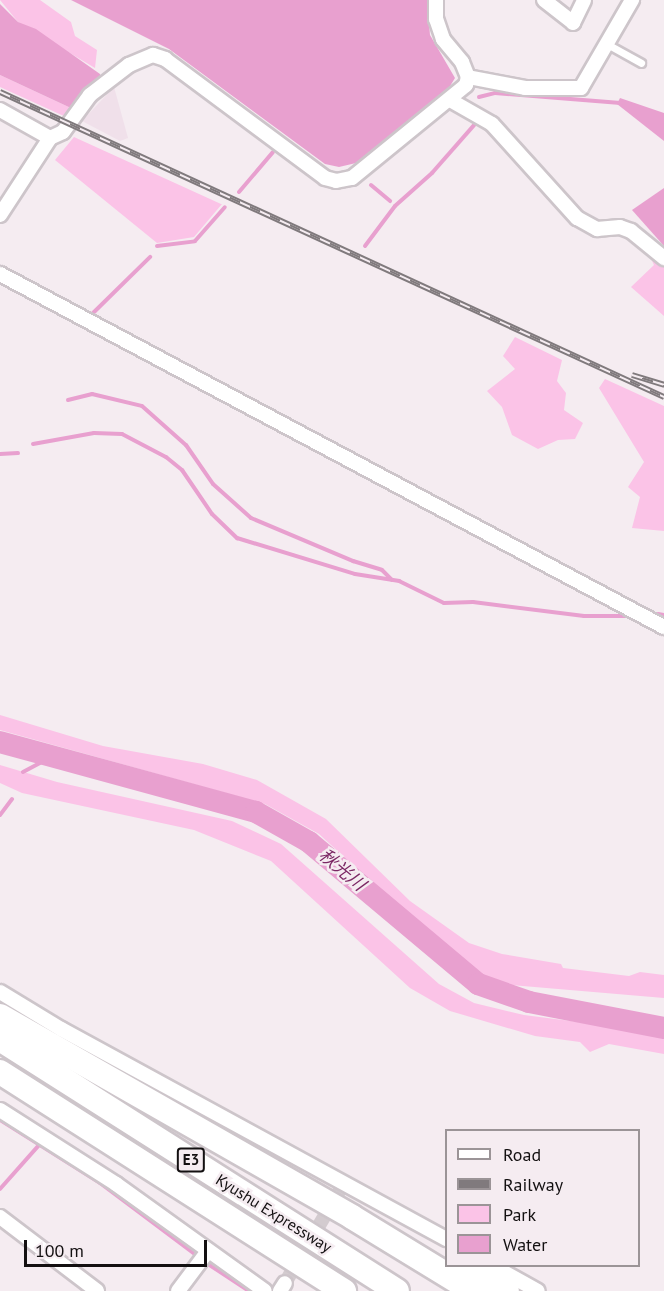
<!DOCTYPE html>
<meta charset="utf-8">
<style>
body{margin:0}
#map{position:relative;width:664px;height:1291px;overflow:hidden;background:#f5ecf1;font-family:"PT Sans","Noto Sans JP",sans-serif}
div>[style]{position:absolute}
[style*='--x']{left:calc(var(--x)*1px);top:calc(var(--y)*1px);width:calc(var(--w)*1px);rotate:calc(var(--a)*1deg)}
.built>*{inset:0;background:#f0e0ea}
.green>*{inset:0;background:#fbc3e7}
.water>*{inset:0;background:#e8a0cf}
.stream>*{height:4px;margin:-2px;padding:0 2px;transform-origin:2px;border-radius:2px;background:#e8a0cf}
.river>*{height:22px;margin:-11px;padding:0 11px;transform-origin:11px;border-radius:11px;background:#e8a0cf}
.minor-tunnel>*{height:14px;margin-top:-7px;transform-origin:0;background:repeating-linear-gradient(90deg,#d3cbcf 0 14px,transparent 0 21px)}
.roads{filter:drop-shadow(2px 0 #cdc5ca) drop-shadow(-2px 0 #cdc5ca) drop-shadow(0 2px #cdc5ca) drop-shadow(0 -2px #cdc5ca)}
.service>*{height:7px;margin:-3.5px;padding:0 3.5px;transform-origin:3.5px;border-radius:3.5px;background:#fff}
.minor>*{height:14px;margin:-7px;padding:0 7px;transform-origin:7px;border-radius:7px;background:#fff}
.motorway>*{height:24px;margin:-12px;padding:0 12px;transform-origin:12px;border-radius:12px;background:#fff}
.rail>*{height:6px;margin-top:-3px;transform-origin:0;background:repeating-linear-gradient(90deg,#f5ecf1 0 11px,#807a7d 0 22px);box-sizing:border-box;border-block:2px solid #807a7d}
span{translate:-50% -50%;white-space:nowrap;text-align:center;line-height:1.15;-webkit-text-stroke:5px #f5ecf1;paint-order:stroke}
.shield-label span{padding:2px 4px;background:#f5ecf1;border:2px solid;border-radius:4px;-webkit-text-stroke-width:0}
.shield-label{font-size:15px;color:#131011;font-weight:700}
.street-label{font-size:16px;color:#131011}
.water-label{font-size:18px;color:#7b2764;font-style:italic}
.legend{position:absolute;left:445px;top:1129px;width:195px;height:138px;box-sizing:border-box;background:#f5ecf1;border:2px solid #9b9497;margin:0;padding:8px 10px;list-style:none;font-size:18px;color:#131011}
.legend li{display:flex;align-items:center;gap:12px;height:30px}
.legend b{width:30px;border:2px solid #9b9497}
.scale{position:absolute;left:24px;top:1240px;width:183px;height:27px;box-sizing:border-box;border:3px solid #131011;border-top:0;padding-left:8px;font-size:18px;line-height:21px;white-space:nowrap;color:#131011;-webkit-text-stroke:4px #f5ecf1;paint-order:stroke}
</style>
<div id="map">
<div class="built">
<div style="clip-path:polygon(114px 87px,128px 138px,120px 141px,82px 121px)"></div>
</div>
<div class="green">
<div style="clip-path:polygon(0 0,40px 0,71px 22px,75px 36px,97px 50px,95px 68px,18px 22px)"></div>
<div style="clip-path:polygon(0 75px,73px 109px,66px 117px,0 87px)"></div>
<div style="clip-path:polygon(74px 137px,221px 204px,222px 204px,194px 237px,157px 243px,55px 160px)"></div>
<div style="clip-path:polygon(648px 252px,664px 264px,664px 316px,631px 287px,654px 265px)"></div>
<div style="clip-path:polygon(515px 337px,562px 360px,557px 381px,566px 393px,564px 410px,583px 423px,575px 439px,558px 440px,538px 449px,512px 435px,502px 407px,487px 391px,515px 369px,503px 356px)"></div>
<div style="clip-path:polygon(605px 379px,664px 406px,664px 531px,632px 528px,640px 497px,628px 487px,644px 462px,599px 388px)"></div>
<div style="clip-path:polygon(0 715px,103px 746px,203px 764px,257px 780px,326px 819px,410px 901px,469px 943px,502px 954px,561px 964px,563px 968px,629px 976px,640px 972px,664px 975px,664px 998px,500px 984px,459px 962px,319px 834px,265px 804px,0 730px)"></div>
<div style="clip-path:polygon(0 765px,57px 782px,232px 821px,281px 844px,439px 984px,474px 1003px,524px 1015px,664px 1033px,664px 1054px,609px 1044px,590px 1052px,580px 1042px,535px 1036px,450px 1011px,410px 988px,271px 861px,194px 830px,22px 793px,0 783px)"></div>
</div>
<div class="water">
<div style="clip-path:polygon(71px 0,427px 0,430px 35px,455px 78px,447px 91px,391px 139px,356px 163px,339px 167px,325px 164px,169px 49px)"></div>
<div style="clip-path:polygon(0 4px,18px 22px,36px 29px,100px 74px,101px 79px,73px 109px,0 75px)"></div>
<div style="clip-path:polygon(620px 98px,664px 113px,664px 141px,617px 104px)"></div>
<div style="clip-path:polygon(664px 188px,664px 246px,632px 210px)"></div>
</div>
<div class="stream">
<div style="--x:479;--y:97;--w:16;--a:-14"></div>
<div style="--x:495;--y:93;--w:126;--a:4.5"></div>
<div style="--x:371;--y:185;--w:25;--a:40"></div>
<div style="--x:239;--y:192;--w:52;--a:-49.6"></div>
<div style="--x:157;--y:246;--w:38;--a:-7"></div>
<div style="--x:195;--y:241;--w:45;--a:-48.6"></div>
<div style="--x:365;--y:246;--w:50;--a:-53.1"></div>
<div style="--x:395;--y:206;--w:50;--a:-41.7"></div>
<div style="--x:432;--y:173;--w:65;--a:-48.7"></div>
<div style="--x:91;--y:315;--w:83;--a:-44.5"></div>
<div style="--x:68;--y:400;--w:25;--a:-14"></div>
<div style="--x:92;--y:394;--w:51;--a:13.5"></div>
<div style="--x:142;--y:406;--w:59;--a:41.6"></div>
<div style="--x:186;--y:445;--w:47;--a:55.3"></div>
<div style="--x:213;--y:484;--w:51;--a:41.8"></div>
<div style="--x:251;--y:518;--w:111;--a:22.9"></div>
<div style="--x:353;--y:561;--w:30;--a:17"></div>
<div style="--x:382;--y:570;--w:14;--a:45"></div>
<div style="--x:33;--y:444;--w:62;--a:-10.2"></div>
<div style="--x:94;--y:433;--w:28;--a:2"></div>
<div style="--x:122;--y:434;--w:50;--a:27.6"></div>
<div style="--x:166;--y:457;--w:21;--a:39"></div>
<div style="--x:182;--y:470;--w:53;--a:55.7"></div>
<div style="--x:212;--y:514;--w:35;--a:44"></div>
<div style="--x:237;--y:538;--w:123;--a:17"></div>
<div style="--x:355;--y:574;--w:45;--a:9"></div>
<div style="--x:399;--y:581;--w:50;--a:26.1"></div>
<div style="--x:444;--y:603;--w:29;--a:-2"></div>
<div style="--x:473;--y:602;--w:112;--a:7.2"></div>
<div style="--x:584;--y:616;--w:48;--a:0"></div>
<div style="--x:0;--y:454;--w:18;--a:-3"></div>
<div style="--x:658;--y:614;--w:6;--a:9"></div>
<div style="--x:23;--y:772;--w:30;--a:-28"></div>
<div style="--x:0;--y:815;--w:20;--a:-53"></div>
<div style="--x:0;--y:1120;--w:118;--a:32.2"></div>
<div style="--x:100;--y:1183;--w:124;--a:36.8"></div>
<div style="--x:0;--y:1189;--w:59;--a:-48.4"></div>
<div style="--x:205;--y:1262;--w:53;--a:33.4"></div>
</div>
<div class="river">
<div style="--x:0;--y:742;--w:265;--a:15.3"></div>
<div style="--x:256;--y:812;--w:61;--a:29.5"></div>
<div style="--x:309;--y:842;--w:221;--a:40"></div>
<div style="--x:478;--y:984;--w:54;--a:19.4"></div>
<div style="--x:529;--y:1002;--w:137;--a:10.9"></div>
</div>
<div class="minor-tunnel">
<div style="--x:285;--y:1283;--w:108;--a:-59.4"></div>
</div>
<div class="roads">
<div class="service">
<div style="--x:607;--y:44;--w:39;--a:29"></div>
</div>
<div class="minor">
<div style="--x:544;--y:0;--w:37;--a:38"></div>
<div style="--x:573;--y:23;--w:25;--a:-64"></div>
<div style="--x:468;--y:77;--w:58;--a:10.9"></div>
<div style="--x:525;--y:88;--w:56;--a:0"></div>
<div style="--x:581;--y:88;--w:102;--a:-59.9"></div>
<div style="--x:450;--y:100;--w:48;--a:29.7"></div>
<div style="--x:492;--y:124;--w:127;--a:47.9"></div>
<div style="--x:577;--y:218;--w:23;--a:29"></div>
<div style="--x:597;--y:229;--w:23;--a:-5"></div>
<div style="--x:620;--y:227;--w:12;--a:20"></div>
<div style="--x:631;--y:231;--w:43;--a:39.3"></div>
<div style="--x:0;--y:110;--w:57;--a:29.2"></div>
<div style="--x:0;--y:215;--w:92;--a:-57"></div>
<div style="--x:50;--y:138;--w:14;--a:-25"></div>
<div style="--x:63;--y:132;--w:46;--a:-53.9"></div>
<div style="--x:90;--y:95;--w:49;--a:-37.6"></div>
<div style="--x:129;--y:65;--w:26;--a:-23"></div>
<div style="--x:153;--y:55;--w:13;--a:18"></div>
<div style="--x:165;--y:59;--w:199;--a:36.6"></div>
<div style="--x:325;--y:178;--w:11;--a:15"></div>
<div style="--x:336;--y:181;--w:16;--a:-11"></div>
<div style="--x:352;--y:178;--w:147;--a:-39.2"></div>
<div style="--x:466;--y:85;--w:8;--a:-76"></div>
<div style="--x:468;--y:77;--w:16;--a:-112"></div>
<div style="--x:462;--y:62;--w:30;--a:-130"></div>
<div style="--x:443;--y:39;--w:21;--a:-109"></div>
<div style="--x:436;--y:19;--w:19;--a:-90"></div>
<div style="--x:0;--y:274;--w:752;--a:28"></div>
<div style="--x:0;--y:992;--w:71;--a:31.2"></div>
<div style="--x:61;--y:1029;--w:439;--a:28.6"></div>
<div style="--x:0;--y:1110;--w:138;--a:32.5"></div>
<div style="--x:116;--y:1184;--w:183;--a:35.7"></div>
<div style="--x:0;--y:1217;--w:122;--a:37.3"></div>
<div style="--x:493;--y:1266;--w:51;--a:29.1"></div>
<div style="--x:178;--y:1291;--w:50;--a:-53.1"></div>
<div style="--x:280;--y:1291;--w:9;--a:-58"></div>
</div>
<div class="motorway">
<div style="--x:0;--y:1016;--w:405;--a:29.7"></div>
<div style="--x:352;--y:1217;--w:142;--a:31.4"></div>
<div style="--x:0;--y:1039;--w:470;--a:32.4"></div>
<div style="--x:0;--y:1072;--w:408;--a:32.5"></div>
<div style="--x:460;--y:1266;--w:53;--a:28"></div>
</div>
</div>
<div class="rail">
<div style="--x:0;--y:92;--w:731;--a:24.67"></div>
<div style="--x:632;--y:375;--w:34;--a:17"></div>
</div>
<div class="shield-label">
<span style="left:191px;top:1160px">E3</span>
</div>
<div class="street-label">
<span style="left:274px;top:1213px;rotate:32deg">Kyushu Expressway</span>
</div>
<div class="water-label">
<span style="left:342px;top:870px;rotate:40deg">秋光川</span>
</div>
<ul class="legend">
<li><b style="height:8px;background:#fff"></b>Road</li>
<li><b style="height:8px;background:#807a7d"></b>Railway</li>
<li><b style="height:16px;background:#fbc3e7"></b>Park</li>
<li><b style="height:16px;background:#e8a0cf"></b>Water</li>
</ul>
<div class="scale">100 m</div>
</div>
